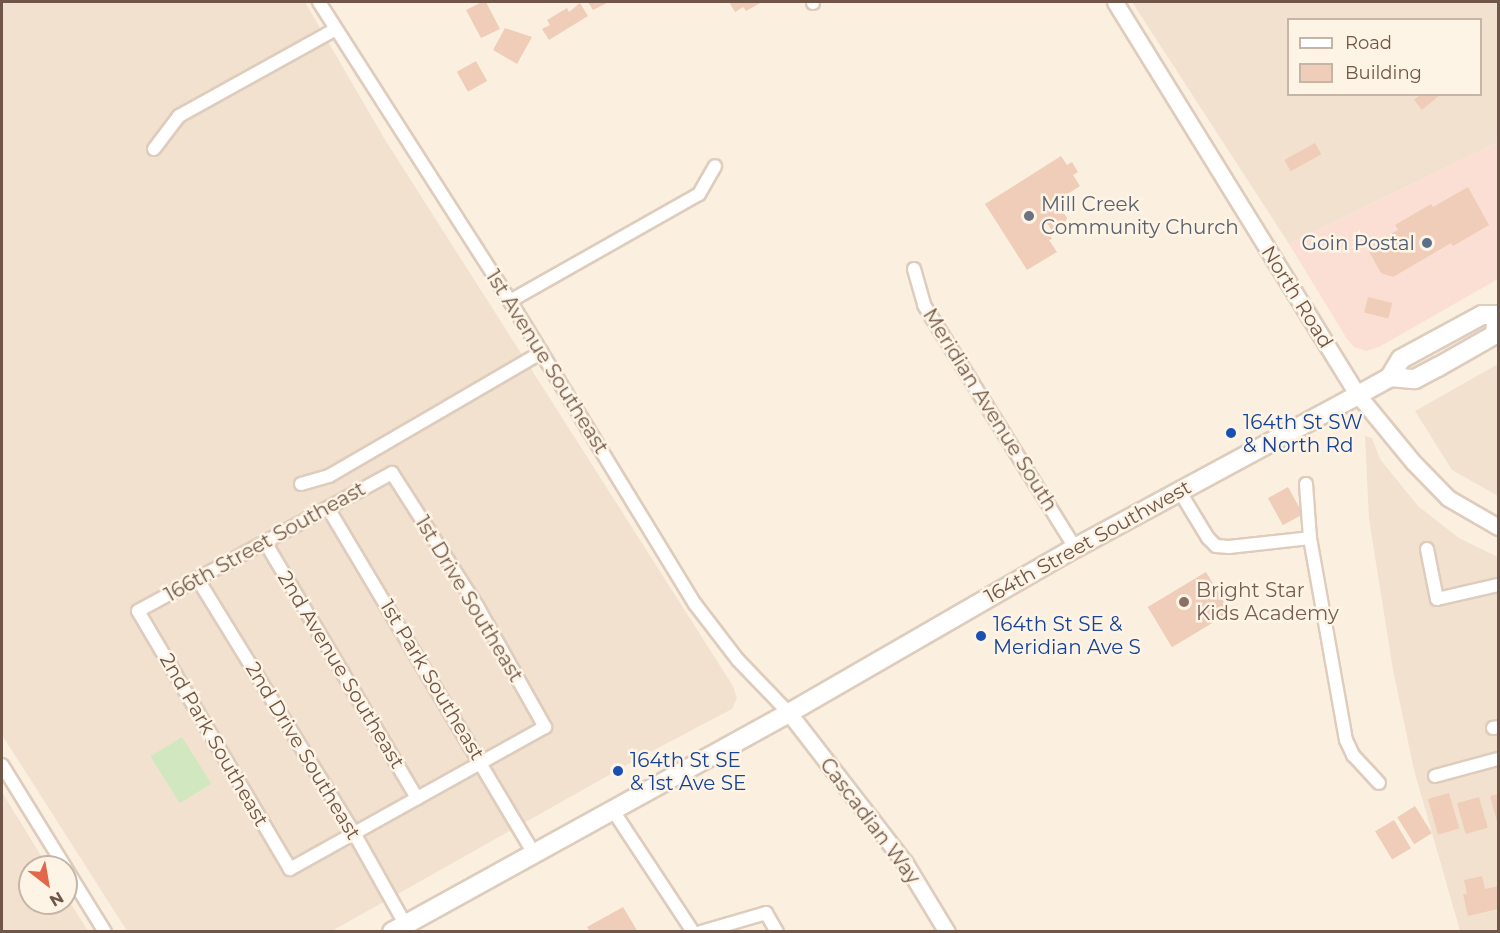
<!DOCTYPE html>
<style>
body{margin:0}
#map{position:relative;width:1500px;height:933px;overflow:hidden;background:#fbf0e0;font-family:Montserrat,sans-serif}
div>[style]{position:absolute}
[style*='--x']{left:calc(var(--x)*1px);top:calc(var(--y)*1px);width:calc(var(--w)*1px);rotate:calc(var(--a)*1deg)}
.residential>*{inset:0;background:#f2e1cf}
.commercial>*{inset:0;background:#fbdfd4}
.green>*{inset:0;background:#d0e7bf;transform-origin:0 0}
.building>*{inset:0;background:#efcdb8;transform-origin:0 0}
.roads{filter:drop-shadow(2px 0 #deccbc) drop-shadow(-2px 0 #deccbc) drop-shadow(0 2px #deccbc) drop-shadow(0 -2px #deccbc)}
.minor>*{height:12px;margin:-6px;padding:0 6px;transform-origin:6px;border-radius:6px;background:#fff}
.tertiary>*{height:15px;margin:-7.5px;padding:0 7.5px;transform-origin:7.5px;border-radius:7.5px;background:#fff}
.secondary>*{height:18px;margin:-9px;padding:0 9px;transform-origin:9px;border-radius:9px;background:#fff}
.dots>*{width:16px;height:16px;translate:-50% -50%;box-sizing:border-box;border:3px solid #fef4e5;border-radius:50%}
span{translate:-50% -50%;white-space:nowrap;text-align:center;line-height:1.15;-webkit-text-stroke:5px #fef4e5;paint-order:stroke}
.worship-label{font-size:20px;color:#5b616d}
.left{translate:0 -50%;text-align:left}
.service-label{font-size:20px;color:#4e5e75}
.right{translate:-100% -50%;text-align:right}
.street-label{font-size:20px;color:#705648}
.transit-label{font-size:20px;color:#164399}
.education-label{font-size:20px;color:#785e54}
.frame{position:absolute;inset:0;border:3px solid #705648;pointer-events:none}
.legend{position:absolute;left:1287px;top:18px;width:195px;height:78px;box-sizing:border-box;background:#fef4e5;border:2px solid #c5b5a6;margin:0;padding:8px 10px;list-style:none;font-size:18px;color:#705648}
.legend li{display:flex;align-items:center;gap:12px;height:30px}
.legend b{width:30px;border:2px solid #c5b5a6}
.north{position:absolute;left:18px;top:855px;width:60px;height:60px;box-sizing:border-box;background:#fef4e5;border:2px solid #c5b5a6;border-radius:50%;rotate:149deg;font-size:16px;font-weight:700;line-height:24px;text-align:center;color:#705648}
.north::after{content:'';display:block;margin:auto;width:21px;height:27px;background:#e26748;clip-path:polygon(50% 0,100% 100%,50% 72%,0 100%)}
</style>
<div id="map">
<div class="residential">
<div style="clip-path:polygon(2px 2px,305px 2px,384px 138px,733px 686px,737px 698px,732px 709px,641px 757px,332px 931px,127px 931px,2px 735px)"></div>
<div style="clip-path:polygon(evenodd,1132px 2px,1498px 2px,1498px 142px,1289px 244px,1132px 2px,1288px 20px,1480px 20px,1480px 94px,1288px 94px,1288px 20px)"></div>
<div style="clip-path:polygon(1498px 364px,1498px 496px,1452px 470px,1415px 411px)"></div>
<div style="clip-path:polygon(1365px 436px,1372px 438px,1380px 459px,1418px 506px,1459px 538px,1498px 557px,1498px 931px,1460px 931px,1414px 770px,1393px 670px,1369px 519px)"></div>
<div style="clip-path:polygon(2px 792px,48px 867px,30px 867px,30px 903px,66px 903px,66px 896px,88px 931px,2px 931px)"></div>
</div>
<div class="commercial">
<div style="clip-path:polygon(1498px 142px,1498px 279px,1379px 347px,1366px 351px,1354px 347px,1347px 339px,1289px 244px)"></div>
</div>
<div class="green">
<div style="left:182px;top:737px;width:55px;height:37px;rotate:58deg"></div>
</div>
<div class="building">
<div style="clip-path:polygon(482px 2px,486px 2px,500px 29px,481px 38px,466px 10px)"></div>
<div style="clip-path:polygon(588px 2px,609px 2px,593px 10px)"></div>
<div style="clip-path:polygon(729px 2px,762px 2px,746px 11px,743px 7px,735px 12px)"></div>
<div style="clip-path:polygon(580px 3px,588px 16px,549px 40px,542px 29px,550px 25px,547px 20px,567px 8px,569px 12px)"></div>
<div style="clip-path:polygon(505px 28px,532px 37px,517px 64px,493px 50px)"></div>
<div style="left:476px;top:61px;width:23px;height:22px;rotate:61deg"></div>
<div style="clip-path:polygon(1421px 94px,1441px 94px,1422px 110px,1414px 100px)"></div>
<div style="left:1315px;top:143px;width:13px;height:35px;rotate:61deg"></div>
<div style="clip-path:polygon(1061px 156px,1067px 165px,1072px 162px,1078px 172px,1073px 175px,1080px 186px,1052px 204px,1057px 213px,1062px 210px,1067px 218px,1065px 223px,1052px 231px,1046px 221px,1040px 225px,1046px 235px,1049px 233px,1052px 239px,1049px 240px,1057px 252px,1027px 270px,985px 204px)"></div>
<div style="clip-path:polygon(1468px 187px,1489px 225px,1453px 246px,1451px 243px,1393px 277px,1381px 273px,1367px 248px,1398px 230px,1395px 225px,1431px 204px,1433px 207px)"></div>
<div style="left:1368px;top:297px;width:25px;height:16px;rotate:14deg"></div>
<div style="left:1288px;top:487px;width:31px;height:23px;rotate:61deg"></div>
<div style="left:1206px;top:572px;width:47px;height:68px;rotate:59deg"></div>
<div style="left:1449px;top:793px;width:37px;height:22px;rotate:74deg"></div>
<div style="clip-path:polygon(1498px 794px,1498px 825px,1490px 796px)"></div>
<div style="left:1479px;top:797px;width:32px;height:23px;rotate:74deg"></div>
<div style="left:1415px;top:806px;width:32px;height:21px;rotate:58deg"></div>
<div style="left:1394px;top:820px;width:33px;height:22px;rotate:59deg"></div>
<div style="clip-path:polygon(1482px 876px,1485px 889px,1498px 886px,1498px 909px,1468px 916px,1463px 894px,1467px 894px,1464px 880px)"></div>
<div style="clip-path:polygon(623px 907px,638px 932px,590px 932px,587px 927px)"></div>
</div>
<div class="roads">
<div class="minor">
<div style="--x:319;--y:2;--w:355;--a:57.4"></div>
<div style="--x:510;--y:301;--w:355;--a:58.6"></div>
<div style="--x:695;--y:604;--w:71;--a:52.5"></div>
<div style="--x:738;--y:660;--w:74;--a:46.1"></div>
<div style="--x:813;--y:3;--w:1;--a:-90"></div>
<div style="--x:154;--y:149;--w:41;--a:-52.9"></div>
<div style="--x:179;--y:116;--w:179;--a:-29"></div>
<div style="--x:914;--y:269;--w:37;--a:74"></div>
<div style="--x:924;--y:305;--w:286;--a:58.1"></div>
<div style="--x:510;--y:301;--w:217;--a:-29.5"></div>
<div style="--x:699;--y:194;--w:32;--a:-60"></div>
<div style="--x:392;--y:473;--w:158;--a:57.4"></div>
<div style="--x:477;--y:606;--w:139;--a:60.7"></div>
<div style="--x:545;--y:727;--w:292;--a:150.9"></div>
<div style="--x:290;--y:869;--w:299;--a:-120.5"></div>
<div style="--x:138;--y:611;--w:289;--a:-28.5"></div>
<div style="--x:301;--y:484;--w:29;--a:-16"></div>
<div style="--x:329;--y:476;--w:246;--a:-30.2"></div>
<div style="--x:1306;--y:484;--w:54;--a:85.8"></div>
<div style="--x:1180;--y:492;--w:54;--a:58.7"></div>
<div style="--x:1208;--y:538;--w:11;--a:45"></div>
<div style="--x:1216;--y:546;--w:13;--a:4"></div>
<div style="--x:1229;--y:547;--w:81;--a:-6.3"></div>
<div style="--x:1310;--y:538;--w:205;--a:79.9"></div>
<div style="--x:1346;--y:740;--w:17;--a:65"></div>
<div style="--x:1353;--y:755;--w:38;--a:47"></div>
<div style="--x:328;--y:508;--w:402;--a:59.2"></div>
<div style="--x:265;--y:542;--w:298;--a:59.3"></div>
<div style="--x:1427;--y:549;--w:51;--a:78.7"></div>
<div style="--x:1437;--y:599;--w:63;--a:-12.9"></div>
<div style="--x:197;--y:578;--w:299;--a:58.4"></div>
<div style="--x:354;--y:833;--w:104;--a:60.7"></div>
<div style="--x:1493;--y:728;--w:5;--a:-11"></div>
<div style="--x:2;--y:765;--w:120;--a:58.3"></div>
<div style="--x:1435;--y:776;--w:65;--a:-15.1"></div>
<div style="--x:612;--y:809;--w:147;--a:56.6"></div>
<div style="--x:66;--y:869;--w:74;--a:58.2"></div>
<div style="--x:701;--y:932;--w:68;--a:-16.3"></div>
<div style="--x:766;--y:913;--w:22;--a:60"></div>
</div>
<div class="tertiary">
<div style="--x:1115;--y:2;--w:462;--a:58.3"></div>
<div style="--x:1358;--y:395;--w:87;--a:50.6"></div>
<div style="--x:1413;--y:462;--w:50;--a:45.8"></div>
<div style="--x:1448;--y:498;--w:58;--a:30.1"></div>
<div style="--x:789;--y:713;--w:190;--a:52.3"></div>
<div style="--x:905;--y:863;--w:81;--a:58.7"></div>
</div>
<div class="secondary">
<div style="--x:1390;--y:377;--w:25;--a:5"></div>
<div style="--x:1415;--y:379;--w:26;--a:-28"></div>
<div style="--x:1438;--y:367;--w:64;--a:-29.7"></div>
<div style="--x:1494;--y:335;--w:19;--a:-78"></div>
<div style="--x:392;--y:932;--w:453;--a:-28.9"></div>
<div style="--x:789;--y:713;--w:330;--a:-30"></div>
<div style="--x:1075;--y:548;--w:322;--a:-28.4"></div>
<div style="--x:1358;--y:395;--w:37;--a:-29"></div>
<div style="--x:1390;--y:377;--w:21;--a:-59"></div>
<div style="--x:1401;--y:359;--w:92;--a:-28.5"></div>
<div style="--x:1482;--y:315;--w:16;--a:0"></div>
</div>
</div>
<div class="dots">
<div style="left:1029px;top:216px;background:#6b7280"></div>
<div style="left:1427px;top:243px;background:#5c6f8a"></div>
<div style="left:1231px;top:433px;background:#1a4fb4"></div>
<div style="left:1184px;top:602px;background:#8d6e63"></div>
<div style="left:981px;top:636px;background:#1a4fb4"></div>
<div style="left:618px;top:771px;background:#1a4fb4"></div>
</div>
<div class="worship-label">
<span class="left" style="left:1041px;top:216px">Mill Creek<br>Community Church</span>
</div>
<div class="service-label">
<span class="right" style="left:1415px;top:243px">Goin Postal</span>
</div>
<div class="street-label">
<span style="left:1297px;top:297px;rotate:58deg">North Road</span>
<span style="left:547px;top:362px;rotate:58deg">1st Avenue Southeast</span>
<span style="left:990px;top:410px;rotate:58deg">Meridian Avenue South</span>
<span style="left:265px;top:542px;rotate:-29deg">166th Street Southeast</span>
<span style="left:1088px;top:542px;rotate:-29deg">164th Street Southwest</span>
<span style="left:469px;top:599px;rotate:59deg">1st Drive Southeast</span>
<span style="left:341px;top:670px;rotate:59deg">2nd Avenue Southeast</span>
<span style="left:432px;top:680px;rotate:59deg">1st Park Southeast</span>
<span style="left:214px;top:740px;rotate:60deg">2nd Park Southeast</span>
<span style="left:303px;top:751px;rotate:59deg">2nd Drive Southeast</span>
<span style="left:870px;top:821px;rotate:53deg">Cascadian Way</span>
</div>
<div class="transit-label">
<span class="left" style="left:1243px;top:434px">164th St SW<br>&amp; North Rd</span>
<span class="left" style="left:993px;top:636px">164th St SE &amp;<br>Meridian Ave S</span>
<span class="left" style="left:630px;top:772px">164th St SE<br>&amp; 1st Ave SE</span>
</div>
<div class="education-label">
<span class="left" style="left:1196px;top:602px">Bright Star<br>Kids Academy</span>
</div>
<div class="frame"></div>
<ul class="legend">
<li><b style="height:8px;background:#fff"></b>Road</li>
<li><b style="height:16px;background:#efcdb8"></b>Building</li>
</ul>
<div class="north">N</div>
</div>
